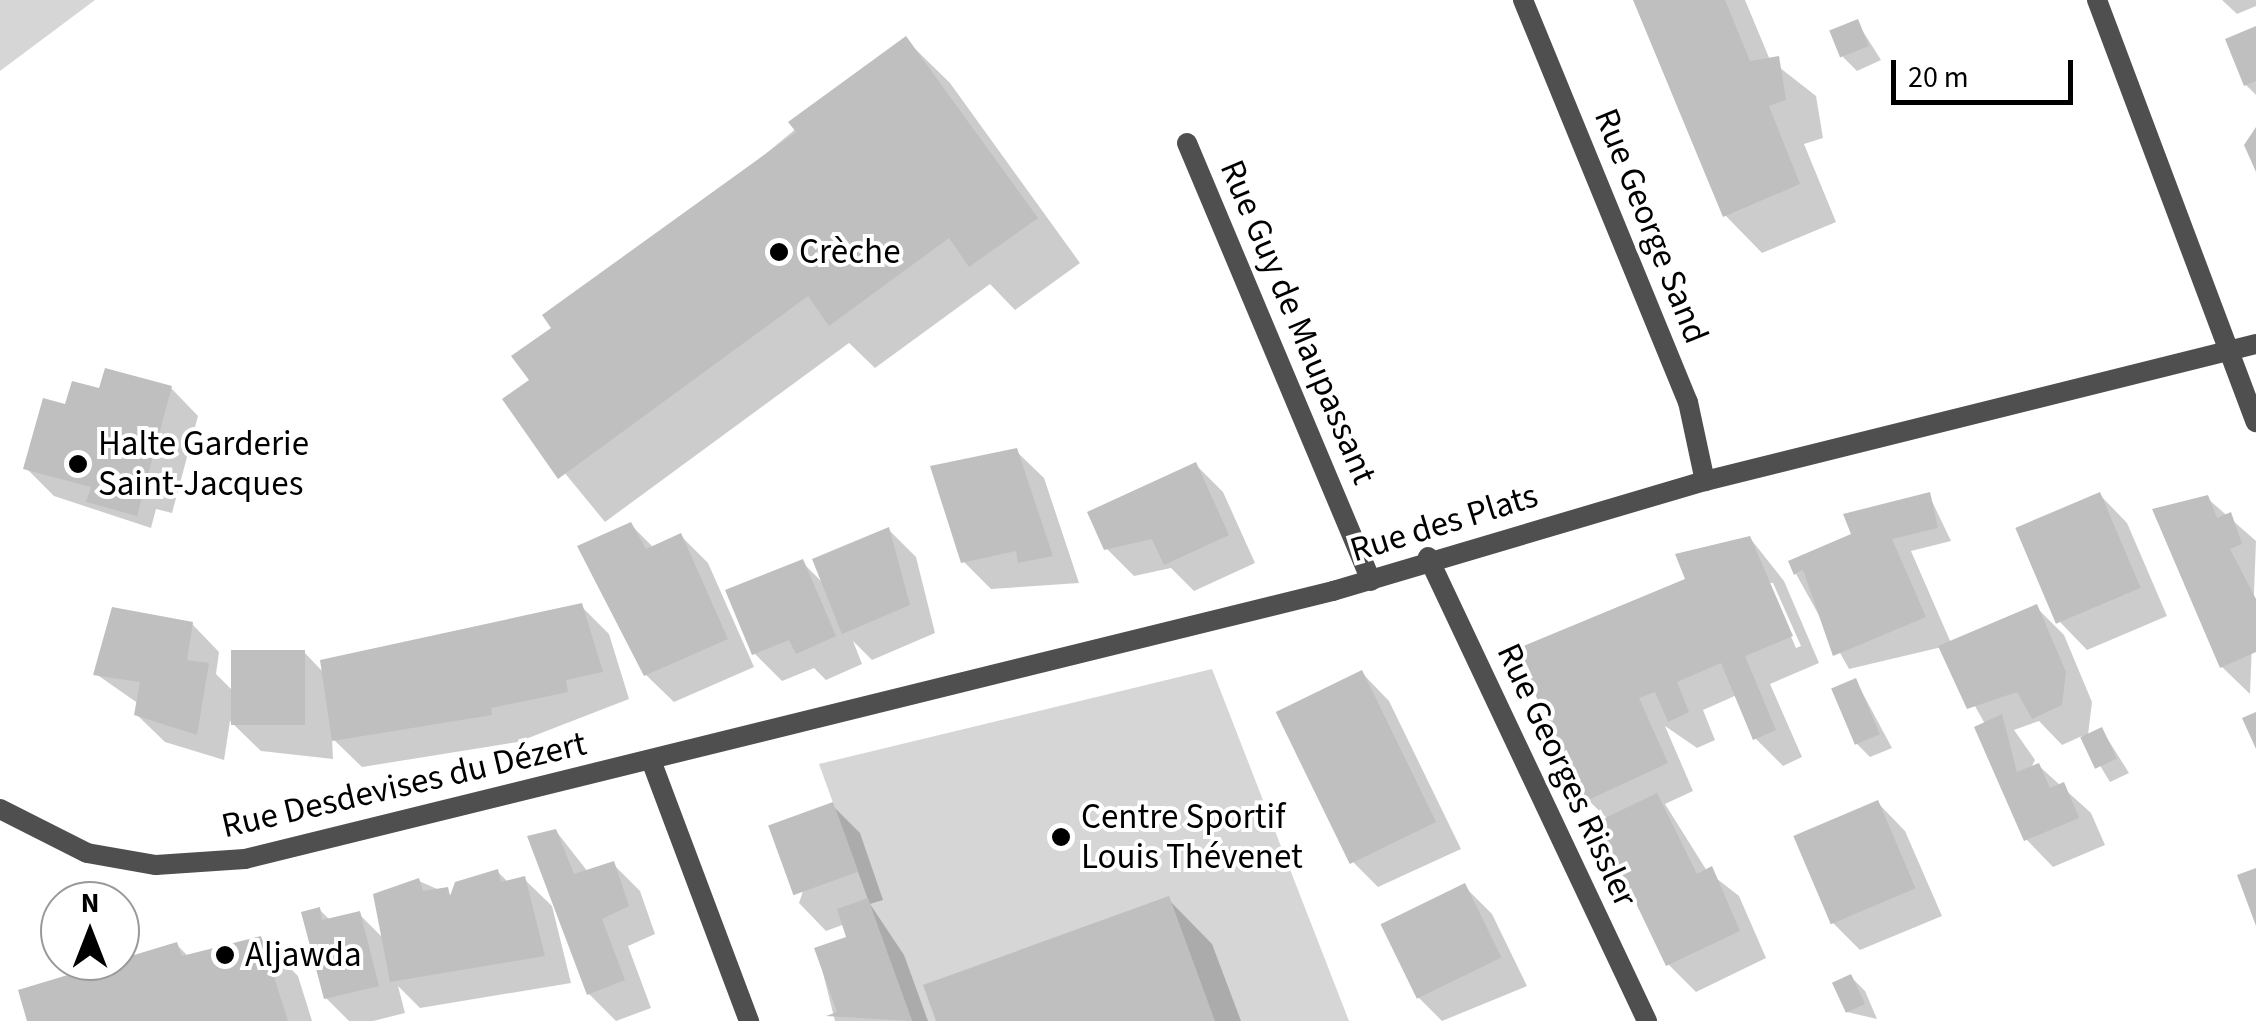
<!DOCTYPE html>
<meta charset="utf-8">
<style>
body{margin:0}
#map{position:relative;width:2256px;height:1021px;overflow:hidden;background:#fff;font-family:"Source Sans 3",sans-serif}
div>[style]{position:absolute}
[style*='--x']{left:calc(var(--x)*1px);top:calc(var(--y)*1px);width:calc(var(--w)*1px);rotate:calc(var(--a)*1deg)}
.green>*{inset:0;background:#d6d6d6}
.shadow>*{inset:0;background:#0003}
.building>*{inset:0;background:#bfbfbf;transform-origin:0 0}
.minor>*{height:20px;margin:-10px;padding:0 10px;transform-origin:10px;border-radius:10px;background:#4f4f4f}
.dots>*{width:28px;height:28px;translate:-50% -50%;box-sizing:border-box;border:5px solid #fff;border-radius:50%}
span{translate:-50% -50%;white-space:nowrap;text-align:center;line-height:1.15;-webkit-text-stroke:8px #fff;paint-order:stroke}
.street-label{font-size:35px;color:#000}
.poi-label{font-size:35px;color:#000}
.left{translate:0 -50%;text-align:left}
.north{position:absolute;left:40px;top:881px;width:100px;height:100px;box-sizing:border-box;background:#fff;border:2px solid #999;border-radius:50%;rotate:0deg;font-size:28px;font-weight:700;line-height:40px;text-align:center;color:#000}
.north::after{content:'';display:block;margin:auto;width:35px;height:45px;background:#000;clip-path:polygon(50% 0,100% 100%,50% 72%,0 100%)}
.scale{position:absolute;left:1891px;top:60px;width:182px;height:45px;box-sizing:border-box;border:5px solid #000;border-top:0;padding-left:12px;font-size:30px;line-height:35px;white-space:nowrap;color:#000;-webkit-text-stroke:8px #fff;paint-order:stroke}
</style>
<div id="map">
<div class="green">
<div style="clip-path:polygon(0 0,95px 0,0 71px)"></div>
<div style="clip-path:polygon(1212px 669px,1349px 1021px,912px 1021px,819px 764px)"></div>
</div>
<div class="shadow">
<div style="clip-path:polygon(1636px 0,1745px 0,1770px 60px,1816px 96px,1823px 138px,1804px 144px,1836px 222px,1762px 253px,1725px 215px)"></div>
<div style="clip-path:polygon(2222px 0,2256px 0,2256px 6px,2237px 14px)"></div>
<div style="clip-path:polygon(1857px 22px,1881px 60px,1857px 71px,1843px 57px)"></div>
<div style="clip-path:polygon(2256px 29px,2256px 95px,2246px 85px)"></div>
<div style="clip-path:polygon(905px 39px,950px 83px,1080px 263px,1015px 310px,990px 284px,875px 368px,849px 343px,605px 522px,505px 400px,532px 381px,554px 328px)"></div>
<div style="clip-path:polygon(171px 388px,198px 416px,172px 513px,156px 509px,151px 528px,54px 496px,26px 468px,67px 407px)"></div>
<div style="clip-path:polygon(1016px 451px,1044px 478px,1079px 583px,991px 589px,964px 562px)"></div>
<div style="clip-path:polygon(1196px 465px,1223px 492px,1255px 563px,1194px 591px,1171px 568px,1134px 576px,1106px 548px)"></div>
<div style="clip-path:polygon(1929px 495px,1951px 541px,1911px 551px,1951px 643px,2036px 607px,2064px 635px,2092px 702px,2088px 735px,2102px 730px,2129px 773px,2110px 782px,2082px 736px,2062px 745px,2039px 721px,2014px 730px,2035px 760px,2030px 770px,2039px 766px,2091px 813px,2105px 845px,2053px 867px,2026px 839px,1985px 724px,1942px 647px,1849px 669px,1796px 574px)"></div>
<div style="clip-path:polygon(2100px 495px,2127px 523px,2167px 616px,2087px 650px,2060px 622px)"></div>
<div style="clip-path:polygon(2207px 498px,2256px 541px,2250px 694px,2222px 667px,2155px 511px)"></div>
<div style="clip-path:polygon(631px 525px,654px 548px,681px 536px,708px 563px,754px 667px,674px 702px,646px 675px)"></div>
<div style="clip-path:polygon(889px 530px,916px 557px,935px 633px,872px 660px,853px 641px,862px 664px,826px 680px,814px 668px,782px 681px,754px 653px,802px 562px,824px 584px)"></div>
<div style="clip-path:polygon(evenodd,1750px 538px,1784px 581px,1819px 663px,1770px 684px,1802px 757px,1783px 766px,1755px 738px,1737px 695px,1703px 710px,1715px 740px,1697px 748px,1665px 726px,1693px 791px,1665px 804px,1707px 871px,1739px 896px,1766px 958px,1696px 992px,1668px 964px,1608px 819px,1588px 800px,1690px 581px,1750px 538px,1768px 583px,1773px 583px,1801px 646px,1796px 648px,1768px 583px)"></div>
<div style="clip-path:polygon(581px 606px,609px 634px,629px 699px,518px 742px,362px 767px,332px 738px,333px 759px,261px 751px,230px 721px,224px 760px,165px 742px,137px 715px,139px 704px,96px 674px,192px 624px,219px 652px,216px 674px,233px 691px,304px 652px,324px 673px)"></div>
<div style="clip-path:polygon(1362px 673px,1389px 701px,1461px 849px,1378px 887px,1350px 859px)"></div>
<div style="clip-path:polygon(1856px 681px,1892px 748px,1870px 757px,1856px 743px)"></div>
<div style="clip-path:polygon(1878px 803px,1905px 831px,1942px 916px,1860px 950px,1832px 922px)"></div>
<div style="clip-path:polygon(832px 805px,860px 833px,883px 900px,870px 904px,904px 955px,928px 1021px,835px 1021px,817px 949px,849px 938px,845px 924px,826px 931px,799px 903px)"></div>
<div style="clip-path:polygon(556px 831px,588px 872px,613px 864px,640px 891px,655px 934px,628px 946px,651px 1008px,616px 1021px,589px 994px)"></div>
<div style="clip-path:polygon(498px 872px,509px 883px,524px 879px,552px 906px,571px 983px,420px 1008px,398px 986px,405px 1013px,373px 1021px,349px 1021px,326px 998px,320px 910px,330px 920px,359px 914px,382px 937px,376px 896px,419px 881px,453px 896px)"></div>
<div style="clip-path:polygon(1464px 886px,1492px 914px,1527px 986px,1442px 1021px,1417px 996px)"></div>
<div style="clip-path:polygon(1168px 899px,1212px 944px,1241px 1021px,939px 1021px)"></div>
<div style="clip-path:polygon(260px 938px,298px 976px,312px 1021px,29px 1021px,177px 945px,189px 957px)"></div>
<div style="clip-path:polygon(1851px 977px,1865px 991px,1877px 1019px,1847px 1012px)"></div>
</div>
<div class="building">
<div style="clip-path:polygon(1633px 0,1725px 0,1750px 61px,1779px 56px,1786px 100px,1769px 106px,1800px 184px,1723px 217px)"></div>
<div style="left:1858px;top:19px;width:29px;height:31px;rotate:68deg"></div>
<div style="clip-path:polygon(2256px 26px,2256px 81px,2244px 86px,2225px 39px)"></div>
<div style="clip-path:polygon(906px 36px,1038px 218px,969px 267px,949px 238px,829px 326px,808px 296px,558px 479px,502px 399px,529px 380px,511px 356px,551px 328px,542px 315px,796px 132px,788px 122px)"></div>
<div style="clip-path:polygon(2256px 127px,2256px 172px,2244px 145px)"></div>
<div style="clip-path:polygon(105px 368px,172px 386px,137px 516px,86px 502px,91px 487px,23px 469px,43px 398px,65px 404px,72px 381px,99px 388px)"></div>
<div style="clip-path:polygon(1017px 448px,1053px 556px,1018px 563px,1016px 551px,961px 563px,930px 466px)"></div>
<div style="clip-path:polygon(1196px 462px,1229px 535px,1164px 565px,1152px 539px,1104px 550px,1087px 512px)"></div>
<div style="clip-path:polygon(1930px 492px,1938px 528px,1892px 539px,1926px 617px,1833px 656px,1803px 570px,1794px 575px,1788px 561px,1851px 534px,1843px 514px)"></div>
<div style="left:2100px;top:492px;width:104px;height:92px;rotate:67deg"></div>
<div style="clip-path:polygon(2208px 495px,2217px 518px,2231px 512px,2242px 544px,2230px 549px,2256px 599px,2256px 652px,2220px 668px,2152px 509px)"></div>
<div style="clip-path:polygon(631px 522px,646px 549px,681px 533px,728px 639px,644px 676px,577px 546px)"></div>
<div style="clip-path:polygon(889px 527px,910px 605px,842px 634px,812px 559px)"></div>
<div style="clip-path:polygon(1750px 536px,1793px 636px,1745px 656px,1776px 730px,1753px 740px,1721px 663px,1677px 682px,1689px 712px,1668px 722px,1655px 692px,1639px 698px,1668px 763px,1586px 801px,1514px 650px,1685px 579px,1675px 554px)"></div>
<div style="clip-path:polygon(803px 559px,836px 636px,796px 654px,789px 640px,752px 655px,725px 590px)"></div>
<div style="clip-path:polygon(582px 603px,603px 672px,566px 680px,568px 692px,491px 708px,492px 715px,332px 741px,320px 660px)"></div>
<div style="clip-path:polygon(2037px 604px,2066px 672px,2062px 705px,2032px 719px,2017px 692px,1967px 709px,1938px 646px)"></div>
<div style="clip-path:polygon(112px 607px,193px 622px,187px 660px,209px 663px,197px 735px,134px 715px,140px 682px,93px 675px)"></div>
<div style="left:231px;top:650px;width:74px;height:75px"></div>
<div style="left:1362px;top:670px;width:169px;height:96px;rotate:64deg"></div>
<div style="left:1856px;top:678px;width:61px;height:27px;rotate:67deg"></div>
<div style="clip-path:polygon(2256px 712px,2256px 749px,2242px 718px)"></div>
<div style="clip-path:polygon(2002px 714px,2017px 772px,2039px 763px,2050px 788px,2064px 782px,2079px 818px,2024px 841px,1974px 727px)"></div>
<div style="left:2102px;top:727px;width:35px;height:24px;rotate:65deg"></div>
<div style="clip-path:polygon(1657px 793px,1697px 874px,1712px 866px,1740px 931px,1666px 966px,1597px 822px)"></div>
<div style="left:1878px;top:800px;width:96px;height:92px;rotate:67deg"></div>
<div style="left:833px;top:802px;width:74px;height:69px;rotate:70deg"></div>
<div style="clip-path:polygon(556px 829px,574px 874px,614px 861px,629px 906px,602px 919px,625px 980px,587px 995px,527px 836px)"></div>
<div style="clip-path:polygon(2256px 868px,2256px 926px,2237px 875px)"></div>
<div style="clip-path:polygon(498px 869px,501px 882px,525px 876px,545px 956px,390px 982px,373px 894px,419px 878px,423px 891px,448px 887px,450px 896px,455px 882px)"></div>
<div style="left:1465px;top:883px;width:83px;height:94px;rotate:64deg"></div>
<div style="clip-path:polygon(1169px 896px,1215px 1021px,936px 1021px,923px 985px)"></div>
<div style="clip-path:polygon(868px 898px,877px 925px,912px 1021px,826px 1016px,837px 1012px,814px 948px,846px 937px,837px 909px)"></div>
<div style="clip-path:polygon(320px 907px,322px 920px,360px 911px,379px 986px,324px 999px,301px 912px)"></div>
<div style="clip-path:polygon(261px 936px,288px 1021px,27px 1021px,18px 990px,177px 942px,182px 956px)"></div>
<div style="left:1851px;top:974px;width:33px;height:21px;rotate:65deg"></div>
</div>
<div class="minor">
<div style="--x:1523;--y:0;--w:435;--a:67.7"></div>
<div style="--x:1688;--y:402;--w:81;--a:77.9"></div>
<div style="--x:2097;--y:0;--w:451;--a:69.4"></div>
<div style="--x:1187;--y:143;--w:475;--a:67.2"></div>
<div style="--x:1428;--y:557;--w:513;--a:64.73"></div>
<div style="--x:652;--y:763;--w:276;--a:69.4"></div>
<div style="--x:0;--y:809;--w:97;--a:26.8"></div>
<div style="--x:87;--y:853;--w:70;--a:9.9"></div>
<div style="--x:156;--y:865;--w:89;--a:-3.9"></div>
<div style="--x:245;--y:859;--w:1121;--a:-13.84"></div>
<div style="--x:1333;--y:591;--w:388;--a:-16.5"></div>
<div style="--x:1705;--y:481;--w:568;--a:-13.96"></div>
</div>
<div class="dots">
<div style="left:779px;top:252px;background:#000"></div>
<div style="left:78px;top:464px;background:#000"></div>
<div style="left:1061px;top:837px;background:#000"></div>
<div style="left:225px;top:955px;background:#000"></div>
</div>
<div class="street-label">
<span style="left:1651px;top:226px;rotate:68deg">Rue George Sand</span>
<span style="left:1298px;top:322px;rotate:67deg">Rue Guy de Maupassant</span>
<span style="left:1444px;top:523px;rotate:-17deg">Rue des Plats</span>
<span style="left:1567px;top:775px;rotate:65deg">Rue Georges Rissler</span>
<span style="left:404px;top:785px;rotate:-13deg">Rue Desdevises du Dézert</span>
</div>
<div class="poi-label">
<span class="left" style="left:799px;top:252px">Crèche</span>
<span class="left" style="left:98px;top:464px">Halte Garderie<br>Saint-Jacques</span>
<span class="left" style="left:1081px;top:837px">Centre Sportif<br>Louis Thévenet</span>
<span class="left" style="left:245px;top:955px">Aljawda</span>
</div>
<div class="north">N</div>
<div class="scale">20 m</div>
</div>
